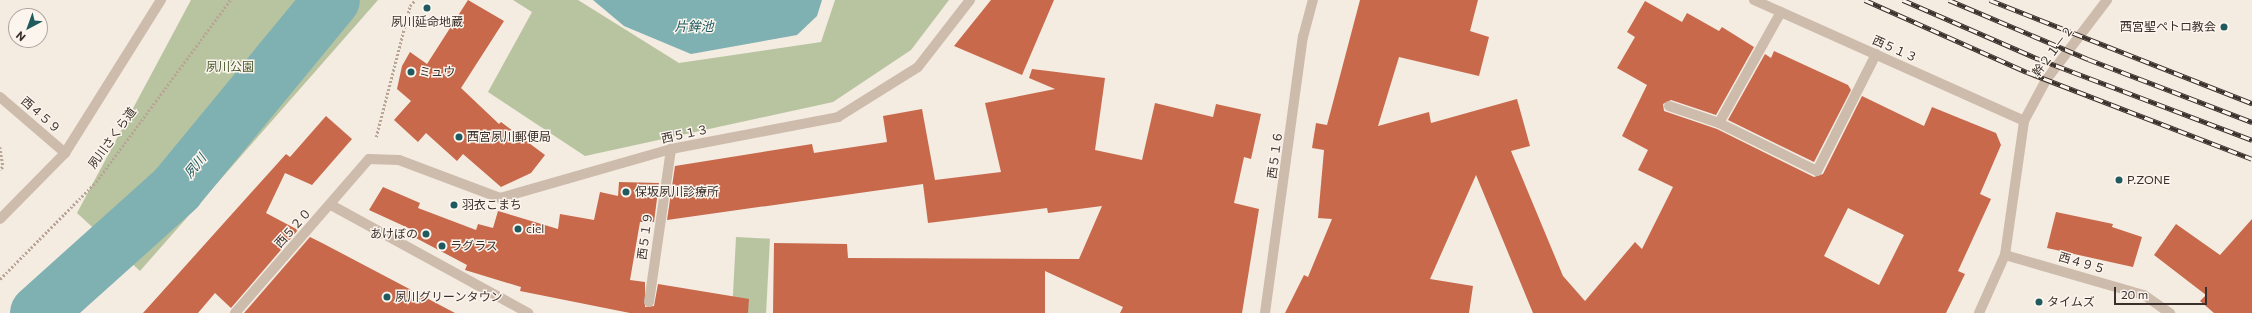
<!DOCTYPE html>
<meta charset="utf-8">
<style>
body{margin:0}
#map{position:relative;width:2252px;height:313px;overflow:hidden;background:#f4ebe1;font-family:Commissioner,"Noto Sans JP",sans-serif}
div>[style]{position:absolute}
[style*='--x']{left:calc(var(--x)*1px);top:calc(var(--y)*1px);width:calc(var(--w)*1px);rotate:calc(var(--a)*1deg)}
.green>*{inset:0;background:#b8c4a0;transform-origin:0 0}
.water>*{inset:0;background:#7fb0b2}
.river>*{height:56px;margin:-28px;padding:0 28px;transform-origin:28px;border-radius:28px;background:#7fb0b2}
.building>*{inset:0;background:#c8694b}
.path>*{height:2.5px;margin-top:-1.25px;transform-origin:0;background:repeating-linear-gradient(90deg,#b9a596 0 2px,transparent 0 4px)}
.street>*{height:10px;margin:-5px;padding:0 5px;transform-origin:5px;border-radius:5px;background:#cdbbac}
.rail>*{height:4.5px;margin-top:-2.25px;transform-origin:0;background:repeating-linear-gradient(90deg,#fbf5ee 0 9px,#3b302b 0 18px);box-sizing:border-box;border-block:1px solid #3b302b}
.dots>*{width:11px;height:11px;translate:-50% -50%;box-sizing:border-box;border:2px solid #fbf5ee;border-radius:50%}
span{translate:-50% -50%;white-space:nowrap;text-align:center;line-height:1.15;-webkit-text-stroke:3px #fbf5ee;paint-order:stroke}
.poi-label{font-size:12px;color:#3b302b}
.right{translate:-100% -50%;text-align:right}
.left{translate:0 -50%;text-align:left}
.street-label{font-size:12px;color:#3b302b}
.park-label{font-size:12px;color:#4a5a2e}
.water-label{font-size:13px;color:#1f5a5e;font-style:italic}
.north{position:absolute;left:8px;top:8px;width:40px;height:40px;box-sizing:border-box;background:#fbf5ee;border:1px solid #aea6a0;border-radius:50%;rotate:221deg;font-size:11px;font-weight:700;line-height:16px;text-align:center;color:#3b302b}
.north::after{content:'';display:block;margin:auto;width:14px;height:18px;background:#1f5a5e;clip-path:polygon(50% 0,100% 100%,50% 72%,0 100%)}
.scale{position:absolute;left:2114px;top:287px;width:93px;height:18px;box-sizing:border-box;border:2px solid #3b302b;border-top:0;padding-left:5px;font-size:12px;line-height:14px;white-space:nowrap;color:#3b302b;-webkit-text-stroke:3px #fbf5ee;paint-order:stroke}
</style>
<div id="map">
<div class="green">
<div style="clip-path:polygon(191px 0,378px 0,140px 271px,77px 213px)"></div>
<div style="clip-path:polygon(513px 0,578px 0,679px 63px,821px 42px,835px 0,949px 0,911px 50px,833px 102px,585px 156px,488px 92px,532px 12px)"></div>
<div style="left:736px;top:237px;width:34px;height:77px;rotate:3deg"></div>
</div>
<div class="water">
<div style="clip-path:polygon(593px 0,822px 0,817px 16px,797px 35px,691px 54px,624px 26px)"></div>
</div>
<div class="river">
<div style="--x:38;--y:313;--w:186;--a:-41.9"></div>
<div style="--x:176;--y:189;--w:245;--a:-50.5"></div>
</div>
<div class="building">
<div style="clip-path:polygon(468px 0,504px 21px,461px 88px,499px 124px,501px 122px,545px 155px,531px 173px,501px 187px,463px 154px,457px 161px,426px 133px,418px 142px,394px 120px,411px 101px,397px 89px,402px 66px,410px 52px,427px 64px)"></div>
<div style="clip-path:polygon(991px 0,1054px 0,1022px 75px,954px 46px)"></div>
<div style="clip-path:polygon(evenodd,1360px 0,1478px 0,1470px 31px,1489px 37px,1479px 76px,1399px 57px,1378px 126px,1429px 112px,1431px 123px,1517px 99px,1530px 146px,1511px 151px,1563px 276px,1585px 301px,1635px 242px,1642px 249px,1673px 187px,1638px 170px,1648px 150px,1622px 136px,1647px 85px,1617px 68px,1635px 37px,1627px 32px,1645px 1px,1682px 22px,1687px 13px,1719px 31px,1722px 27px,1754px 47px,1716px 115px,1671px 100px,1663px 104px,1664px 111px,1717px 129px,1814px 177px,1823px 174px,1862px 96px,1924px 126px,1932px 107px,1996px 133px,2001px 145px,1980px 194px,1991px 199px,1958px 271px,1965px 274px,1946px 313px,1533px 313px,1476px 175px,1430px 279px,1473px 286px,1469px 313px,1285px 313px,1304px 275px,1308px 277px,1332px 219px,1318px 218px,1324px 150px,1312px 148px,1316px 123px,1327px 125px,1360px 0,1848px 208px,1904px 235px,1879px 285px,1824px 256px,1848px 208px)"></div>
<div style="clip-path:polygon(1774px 51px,1848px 85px,1851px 90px,1814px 162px,1728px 120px,1765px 54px,1771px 58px)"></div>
<div style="clip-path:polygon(1032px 69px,1105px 78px,1095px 150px,1142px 160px,1155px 103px,1213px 117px,1216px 104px,1261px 114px,1251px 159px,1244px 157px,1234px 203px,1259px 209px,1242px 313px,1120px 313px,1123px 307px,1045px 271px,1045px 313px,773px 313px,774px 243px,847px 244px,848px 258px,1079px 259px,1102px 206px,1048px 213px,1047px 208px,928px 223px,923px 184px,667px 220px,675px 166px,812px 144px,814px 153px,887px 142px,883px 116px,922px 109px,935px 180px,1001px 172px,985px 103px,1055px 89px,1029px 78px)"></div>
<div style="clip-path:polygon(326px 116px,352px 139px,312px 185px,285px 173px,266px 213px,298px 230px,231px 308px,215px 293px,198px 313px,143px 313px,286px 154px,290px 157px)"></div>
<div style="clip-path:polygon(619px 182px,659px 183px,654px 222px,640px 222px,630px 280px,645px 282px,645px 307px,654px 306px,658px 284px,749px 299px,748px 313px,630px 313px,520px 291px,521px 287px,465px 270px,467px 265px,414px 237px,417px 232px,369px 210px,383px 187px,420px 203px,418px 208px,476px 230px,478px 224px,493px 228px,498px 211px,558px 229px,560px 214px,594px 220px,600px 192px,618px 196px)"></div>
<div style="clip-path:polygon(2056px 212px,2113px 224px,2112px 227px,2142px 237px,2133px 267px,2047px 248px)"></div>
<div style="clip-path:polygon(2252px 219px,2252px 313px,2214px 313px,2200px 301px,2206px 295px,2154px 255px,2176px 224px,2220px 255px)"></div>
<div style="clip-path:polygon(310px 237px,324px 244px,455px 313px,244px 313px)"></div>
</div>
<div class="path">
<div style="--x:376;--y:137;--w:135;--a:-75.5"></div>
<div style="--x:410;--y:6;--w:8;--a:-50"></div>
<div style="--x:0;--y:147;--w:20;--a:81"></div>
<div style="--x:3;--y:167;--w:4;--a:135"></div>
<div style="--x:0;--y:279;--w:136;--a:-45.3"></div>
<div style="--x:96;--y:182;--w:226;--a:-53.6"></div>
</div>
<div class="street">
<div style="--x:1754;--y:0;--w:296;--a:24.1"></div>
<div style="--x:1781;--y:12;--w:127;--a:119.2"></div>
<div style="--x:1719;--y:123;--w:109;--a:26.1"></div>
<div style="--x:1817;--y:171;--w:131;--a:-63.2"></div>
<div style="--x:0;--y:97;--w:86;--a:40.7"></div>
<div style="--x:1669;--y:106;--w:53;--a:18.8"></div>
<div style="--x:331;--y:205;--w:225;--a:28.7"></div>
<div style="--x:0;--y:219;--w:93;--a:-45.4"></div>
<div style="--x:65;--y:153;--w:181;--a:-57.9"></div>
<div style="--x:2005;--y:255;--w:145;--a:16.1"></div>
<div style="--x:2144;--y:295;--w:32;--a:35"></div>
<div style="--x:649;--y:302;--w:155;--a:-81.8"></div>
<div style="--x:235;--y:313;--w:204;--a:-49"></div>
<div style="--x:369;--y:159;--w:30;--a:2"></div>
<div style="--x:399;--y:160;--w:108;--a:20.6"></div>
<div style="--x:500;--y:198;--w:178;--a:-16"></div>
<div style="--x:671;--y:149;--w:170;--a:-10.8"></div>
<div style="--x:838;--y:117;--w:94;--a:-32"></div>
<div style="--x:918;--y:67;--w:85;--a:-52.2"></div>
<div style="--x:1265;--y:313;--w:279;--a:-82.2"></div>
<div style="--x:1303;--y:37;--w:38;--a:-75"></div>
<div style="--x:1979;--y:313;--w:64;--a:-65.9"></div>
<div style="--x:2005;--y:255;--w:135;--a:-81.9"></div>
<div style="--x:2024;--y:121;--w:47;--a:-61.8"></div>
<div style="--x:2046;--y:80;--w:101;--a:-52.7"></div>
</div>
<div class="rail">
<div style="--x:1865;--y:0;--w:177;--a:24"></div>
<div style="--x:2027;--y:72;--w:241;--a:21.1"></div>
<div style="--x:1903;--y:0;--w:148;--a:23.5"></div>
<div style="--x:2039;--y:59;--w:228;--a:20.8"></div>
<div style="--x:1949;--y:0;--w:151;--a:23"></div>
<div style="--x:2088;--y:59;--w:176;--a:21"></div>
<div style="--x:1990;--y:0;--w:282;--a:21.5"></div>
</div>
<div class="dots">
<div style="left:427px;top:8px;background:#1f5a5e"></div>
<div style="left:2224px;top:27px;background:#1f5a5e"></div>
<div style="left:411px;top:72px;background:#1f5a5e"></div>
<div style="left:459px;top:137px;background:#1f5a5e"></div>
<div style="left:2119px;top:180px;background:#1f5a5e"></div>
<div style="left:626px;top:192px;background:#1f5a5e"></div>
<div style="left:454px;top:205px;background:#1f5a5e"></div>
<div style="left:518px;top:229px;background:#1f5a5e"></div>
<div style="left:426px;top:234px;background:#1f5a5e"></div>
<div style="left:442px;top:246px;background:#1f5a5e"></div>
<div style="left:387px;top:297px;background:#1f5a5e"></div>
<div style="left:2039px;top:302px;background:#1f5a5e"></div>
</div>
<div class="poi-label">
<span style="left:427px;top:22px">夙川延命地蔵</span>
<span class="right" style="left:2216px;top:27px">西宮聖ペトロ教会</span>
<span class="left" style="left:419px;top:72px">ミュウ</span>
<span class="left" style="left:467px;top:137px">西宮夙川郵便局</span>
<span class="left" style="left:2127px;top:180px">P.ZONE</span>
<span class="left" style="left:635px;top:192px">保坂夙川診療所</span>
<span class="left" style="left:462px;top:205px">羽衣こまち</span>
<span class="left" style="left:526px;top:229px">ciel</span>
<span class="right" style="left:418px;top:234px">あけぼの</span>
<span class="left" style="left:450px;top:246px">ラグラス</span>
<span class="left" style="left:395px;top:297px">夙川グリーンタウン</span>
<span class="left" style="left:2047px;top:302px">タイムズ</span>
</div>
<div class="street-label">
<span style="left:1895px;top:49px;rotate:24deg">西５１３</span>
<span style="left:2053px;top:51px;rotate:-53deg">幹２１－２</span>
<span style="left:41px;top:115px;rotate:41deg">西４５９</span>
<span style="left:685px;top:134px;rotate:-12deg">西５１３</span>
<span style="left:112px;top:138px;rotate:-54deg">夙川さくら道</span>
<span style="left:1275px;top:155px;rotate:-82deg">西５１６</span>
<span style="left:293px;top:228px;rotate:-48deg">西５２０</span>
<span style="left:645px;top:236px;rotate:-82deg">西５１９</span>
<span style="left:2082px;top:263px;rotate:16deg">西４９５</span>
</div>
<div class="park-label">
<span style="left:230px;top:67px">夙川公園</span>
</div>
<div class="water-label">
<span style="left:694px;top:26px">片鉾池</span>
<span style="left:195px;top:166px;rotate:-51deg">夙川</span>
</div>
<div class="north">N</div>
<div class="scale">20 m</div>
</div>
